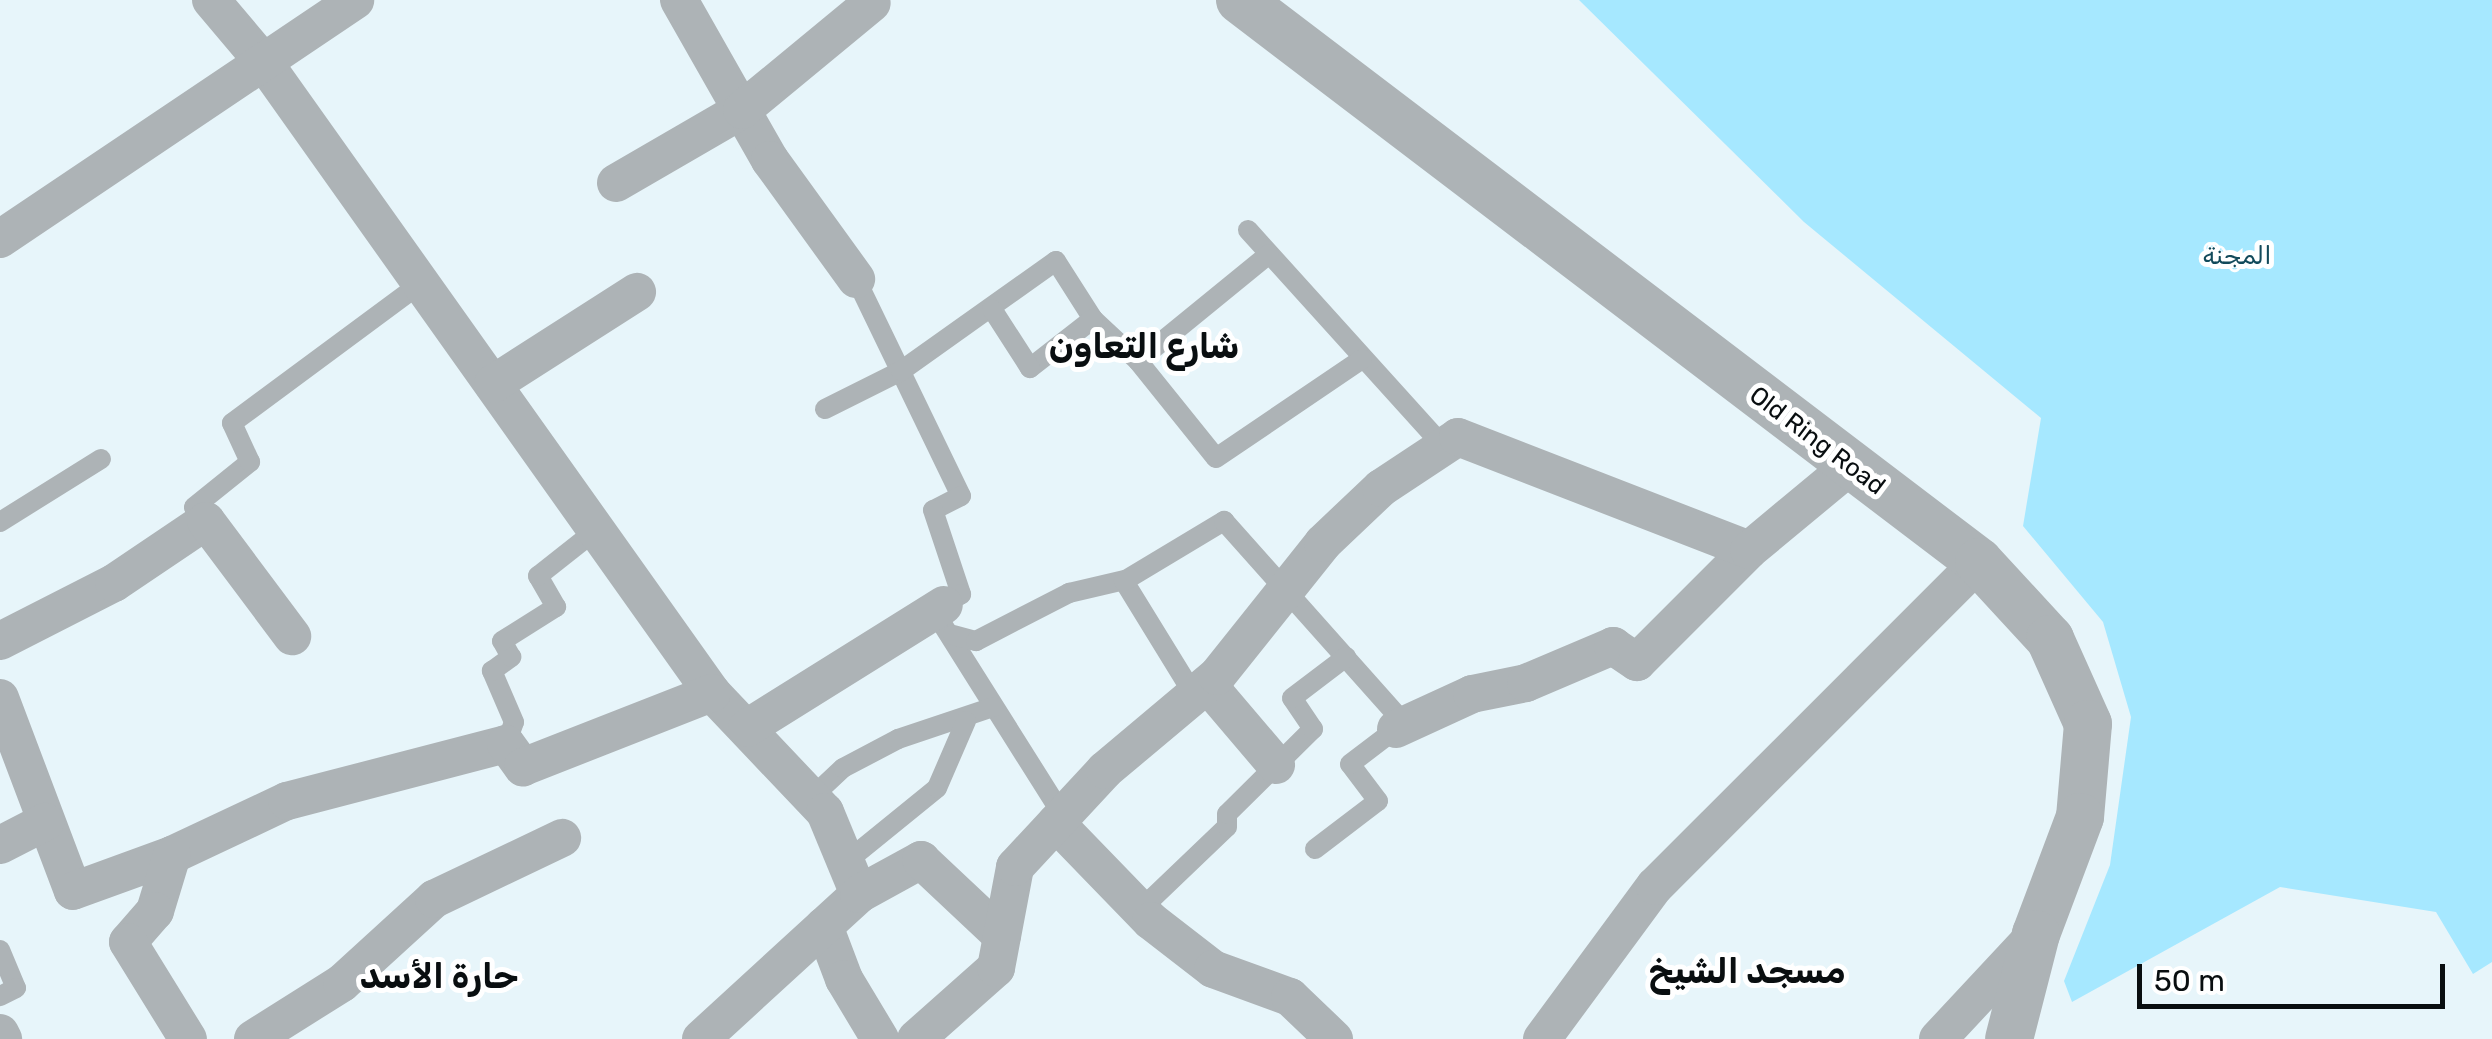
<!DOCTYPE html>
<meta charset="utf-8">
<style>
body{margin:0}
#map{position:relative;width:2492px;height:1039px;overflow:hidden;background:#e7f5fa;font-family:Rubik,Cairo,sans-serif}
div>[style]{position:absolute}
[style*='--x']{left:calc(var(--x)*1px);top:calc(var(--y)*1px);width:calc(var(--w)*1px);rotate:calc(var(--a)*1deg)}
.green>*{inset:0;background:#a6e8ff}
.service>*{height:20px;margin:-10px;padding:0 10px;transform-origin:10px;border-radius:10px;background:#adb3b6}
.minor>*{height:38px;margin:-19px;padding:0 19px;transform-origin:19px;border-radius:19px;background:#adb3b6}
.tertiary>*{height:48px;margin:-24px;padding:0 24px;transform-origin:24px;border-radius:24px;background:#adb3b6}
span{translate:-50% -50%;white-space:nowrap;text-align:center;line-height:1.15;-webkit-text-stroke:10px #fff;paint-order:stroke}
.park-label{font-size:25px;color:#124a5b}
.street-label{font-size:25px;color:#090e10}
.district-label{font-size:35px;color:#090e10;font-weight:700}
.scale{position:absolute;left:2137px;top:964px;width:308px;height:45px;box-sizing:border-box;border:5px solid #090e10;border-top:0;padding-left:12px;font-size:30px;line-height:35px;white-space:nowrap;color:#090e10;-webkit-text-stroke:8px #fff;paint-order:stroke}
</style>
<div id="map">
<div class="green">
<div style="clip-path:polygon(1579px 0,2492px 0,2492px 962px,2473px 974px,2436px 912px,2280px 887px,2072px 1002px,2064px 981px,2110px 865px,2131px 717px,2103px 622px,2023px 526px,2041px 418px,1804px 222px)"></div>
</div>
<div class="service">
<div style="--x:1248;--y:230;--w:292;--a:47.9"></div>
<div style="--x:856;--y:279;--w:241;--a:64.2"></div>
<div style="--x:961;--y:496;--w:31;--a:153"></div>
<div style="--x:933;--y:510;--w:89;--a:71.6"></div>
<div style="--x:961;--y:594;--w:20;--a:147"></div>
<div style="--x:1093;--y:319;--w:62;--a:43"></div>
<div style="--x:1138;--y:361;--w:169;--a:-39.2"></div>
<div style="--x:1138;--y:361;--w:124;--a:51.2"></div>
<div style="--x:1216;--y:458;--w:176;--a:-34.1"></div>
<div style="--x:825;--y:409;--w:85;--a:-26.6"></div>
<div style="--x:901;--y:371;--w:190;--a:-35.4"></div>
<div style="--x:1056;--y:261;--w:69;--a:57.5"></div>
<div style="--x:1093;--y:319;--w:80;--a:142.1"></div>
<div style="--x:1030;--y:368;--w:70;--a:-122.8"></div>
<div style="--x:206;--y:521;--w:18;--a:-131"></div>
<div style="--x:194;--y:507;--w:72;--a:-38.8"></div>
<div style="--x:250;--y:462;--w:43;--a:-114.8"></div>
<div style="--x:232;--y:423;--w:235;--a:-36.5"></div>
<div style="--x:0;--y:522;--w:119;--a:-32"></div>
<div style="--x:934;--y:611;--w:242;--a:57.8"></div>
<div style="--x:953;--y:635;--w:24;--a:15"></div>
<div style="--x:976;--y:641;--w:105;--a:-27.3"></div>
<div style="--x:1069;--y:593;--w:57;--a:-13.1"></div>
<div style="--x:1194;--y:695;--w:134;--a:-121.6"></div>
<div style="--x:1124;--y:581;--w:117;--a:-31"></div>
<div style="--x:1224;--y:521;--w:272;--a:48.3"></div>
<div style="--x:506;--y:744;--w:23;--a:-70"></div>
<div style="--x:514;--y:722;--w:56;--a:-113.3"></div>
<div style="--x:492;--y:671;--w:24;--a:-36"></div>
<div style="--x:511;--y:657;--w:18;--a:-119"></div>
<div style="--x:502;--y:641;--w:64;--a:-32.2"></div>
<div style="--x:556;--y:607;--w:36;--a:-120"></div>
<div style="--x:538;--y:576;--w:73;--a:-38.3"></div>
<div style="--x:812;--y:797;--w:42;--a:-43.1"></div>
<div style="--x:843;--y:768;--w:62;--a:-27.8"></div>
<div style="--x:898;--y:739;--w:100;--a:-18.6"></div>
<div style="--x:1315;--y:849;--w:79;--a:-37.3"></div>
<div style="--x:1378;--y:801;--w:46;--a:-127.1"></div>
<div style="--x:1350;--y:764;--w:58;--a:-37.3"></div>
<div style="--x:846;--y:862;--w:117;--a:-39.1"></div>
<div style="--x:937;--y:788;--w:73;--a:-66.6"></div>
<div style="--x:1140;--y:910;--w:120;--a:-43.7"></div>
<div style="--x:1227;--y:827;--w:13;--a:-90"></div>
<div style="--x:1227;--y:814;--w:121;--a:-44.7"></div>
<div style="--x:1313;--y:729;--w:37;--a:-124"></div>
<div style="--x:1292;--y:698;--w:68;--a:-37.2"></div>
<div style="--x:0;--y:950;--w:41;--a:67.2"></div>
<div style="--x:16;--y:988;--w:18;--a:153"></div>
</div>
<div class="minor">
<div style="--x:211;--y:0;--w:84;--a:49.8"></div>
<div style="--x:265;--y:64;--w:772;--a:54.6"></div>
<div style="--x:712;--y:693;--w:164;--a:46.5"></div>
<div style="--x:825;--y:812;--w:89;--a:67.5"></div>
<div style="--x:679;--y:0;--w:184;--a:60.4"></div>
<div style="--x:770;--y:160;--w:147;--a:54.1"></div>
<div style="--x:616;--y:183;--w:146;--a:-30.1"></div>
<div style="--x:742;--y:110;--w:168;--a:-39.5"></div>
<div style="--x:0;--y:239;--w:428;--a:-33.9"></div>
<div style="--x:493;--y:384;--w:171;--a:-32.6"></div>
<div style="--x:0;--y:641;--w:128;--a:-27"></div>
<div style="--x:114;--y:583;--w:111;--a:-34"></div>
<div style="--x:206;--y:521;--w:144;--a:53.2"></div>
<div style="--x:1208;--y:685;--w:105;--a:49.6"></div>
<div style="--x:0;--y:698;--w:206;--a:69.3"></div>
<div style="--x:73;--y:891;--w:105;--a:-20"></div>
<div style="--x:172;--y:855;--w:127;--a:-25.2"></div>
<div style="--x:287;--y:801;--w:226;--a:-14.6"></div>
<div style="--x:506;--y:744;--w:29;--a:54"></div>
<div style="--x:523;--y:767;--w:203;--a:-21.4"></div>
<div style="--x:747;--y:728;--w:232;--a:-32"></div>
<div style="--x:1396;--y:729;--w:84;--a:-24.7"></div>
<div style="--x:1472;--y:694;--w:55;--a:-11.5"></div>
<div style="--x:1526;--y:683;--w:95;--a:-23"></div>
<div style="--x:1613;--y:646;--w:29;--a:34"></div>
<div style="--x:1637;--y:662;--w:158;--a:-45"></div>
<div style="--x:1056;--y:823;--w:136;--a:45.9"></div>
<div style="--x:1151;--y:921;--w:78;--a:37.7"></div>
<div style="--x:1213;--y:969;--w:82;--a:20"></div>
<div style="--x:1290;--y:997;--w:61;--a:43.7"></div>
<div style="--x:0;--y:845;--w:51;--a:-27.1"></div>
<div style="--x:172;--y:855;--w:59;--a:106.9"></div>
<div style="--x:155;--y:911;--w:41;--a:131.1"></div>
<div style="--x:128;--y:942;--w:114;--a:58.3"></div>
<div style="--x:824;--y:926;--w:57;--a:69.3"></div>
<div style="--x:844;--y:979;--w:70;--a:59"></div>
<div style="--x:0;--y:1033;--w:7;--a:63"></div>
<div style="--x:253;--y:1039;--w:105;--a:-32.2"></div>
<div style="--x:342;--y:983;--w:125;--a:-42.4"></div>
<div style="--x:434;--y:899;--w:142;--a:-25.5"></div>
<div style="--x:701;--y:1039;--w:214;--a:-42.5"></div>
<div style="--x:859;--y:894;--w:71;--a:-28.7"></div>
<div style="--x:921;--y:860;--w:111;--a:43.2"></div>
<div style="--x:916;--y:1039;--w:107;--a:-41.6"></div>
<div style="--x:996;--y:968;--w:103;--a:-79.3"></div>
<div style="--x:1015;--y:867;--w:132;--a:-47.1"></div>
<div style="--x:1105;--y:770;--w:146;--a:-40"></div>
<div style="--x:1217;--y:676;--w:170;--a:-51.4"></div>
<div style="--x:1323;--y:543;--w:80;--a:-43.5"></div>
<div style="--x:1381;--y:488;--w:92;--a:-33.5"></div>
<div style="--x:1458;--y:437;--w:312;--a:21.2"></div>
<div style="--x:1749;--y:550;--w:131;--a:-39.7"></div>
<div style="--x:1542;--y:1039;--w:190;--a:-53.6"></div>
<div style="--x:1655;--y:886;--w:458;--a:-45"></div>
<div style="--x:1938;--y:1039;--w:144;--a:-47"></div>
</div>
<div class="tertiary">
<div style="--x:1240;--y:0;--w:928;--a:37.25"></div>
<div style="--x:1979;--y:562;--w:105;--a:47.3"></div>
<div style="--x:2050;--y:639;--w:93;--a:65.9"></div>
<div style="--x:2088;--y:724;--w:93;--a:94.9"></div>
<div style="--x:2080;--y:817;--w:125;--a:110.6"></div>
<div style="--x:2036;--y:934;--w:108;--a:104.4"></div>
</div>
<div class="park-label">
<span style="left:2237px;top:256px">المجنة</span>
</div>
<div class="street-label">
<span style="left:1817px;top:441px;rotate:37deg">Old Ring Road</span>
</div>
<div class="district-label">
<span style="left:1144px;top:346px">شارع التعاون</span>
<span style="left:1747px;top:971px">مسجد الشيخ</span>
<span style="left:439px;top:976px">حارة الأسد</span>
</div>
<div class="scale">50 m</div>
</div>
